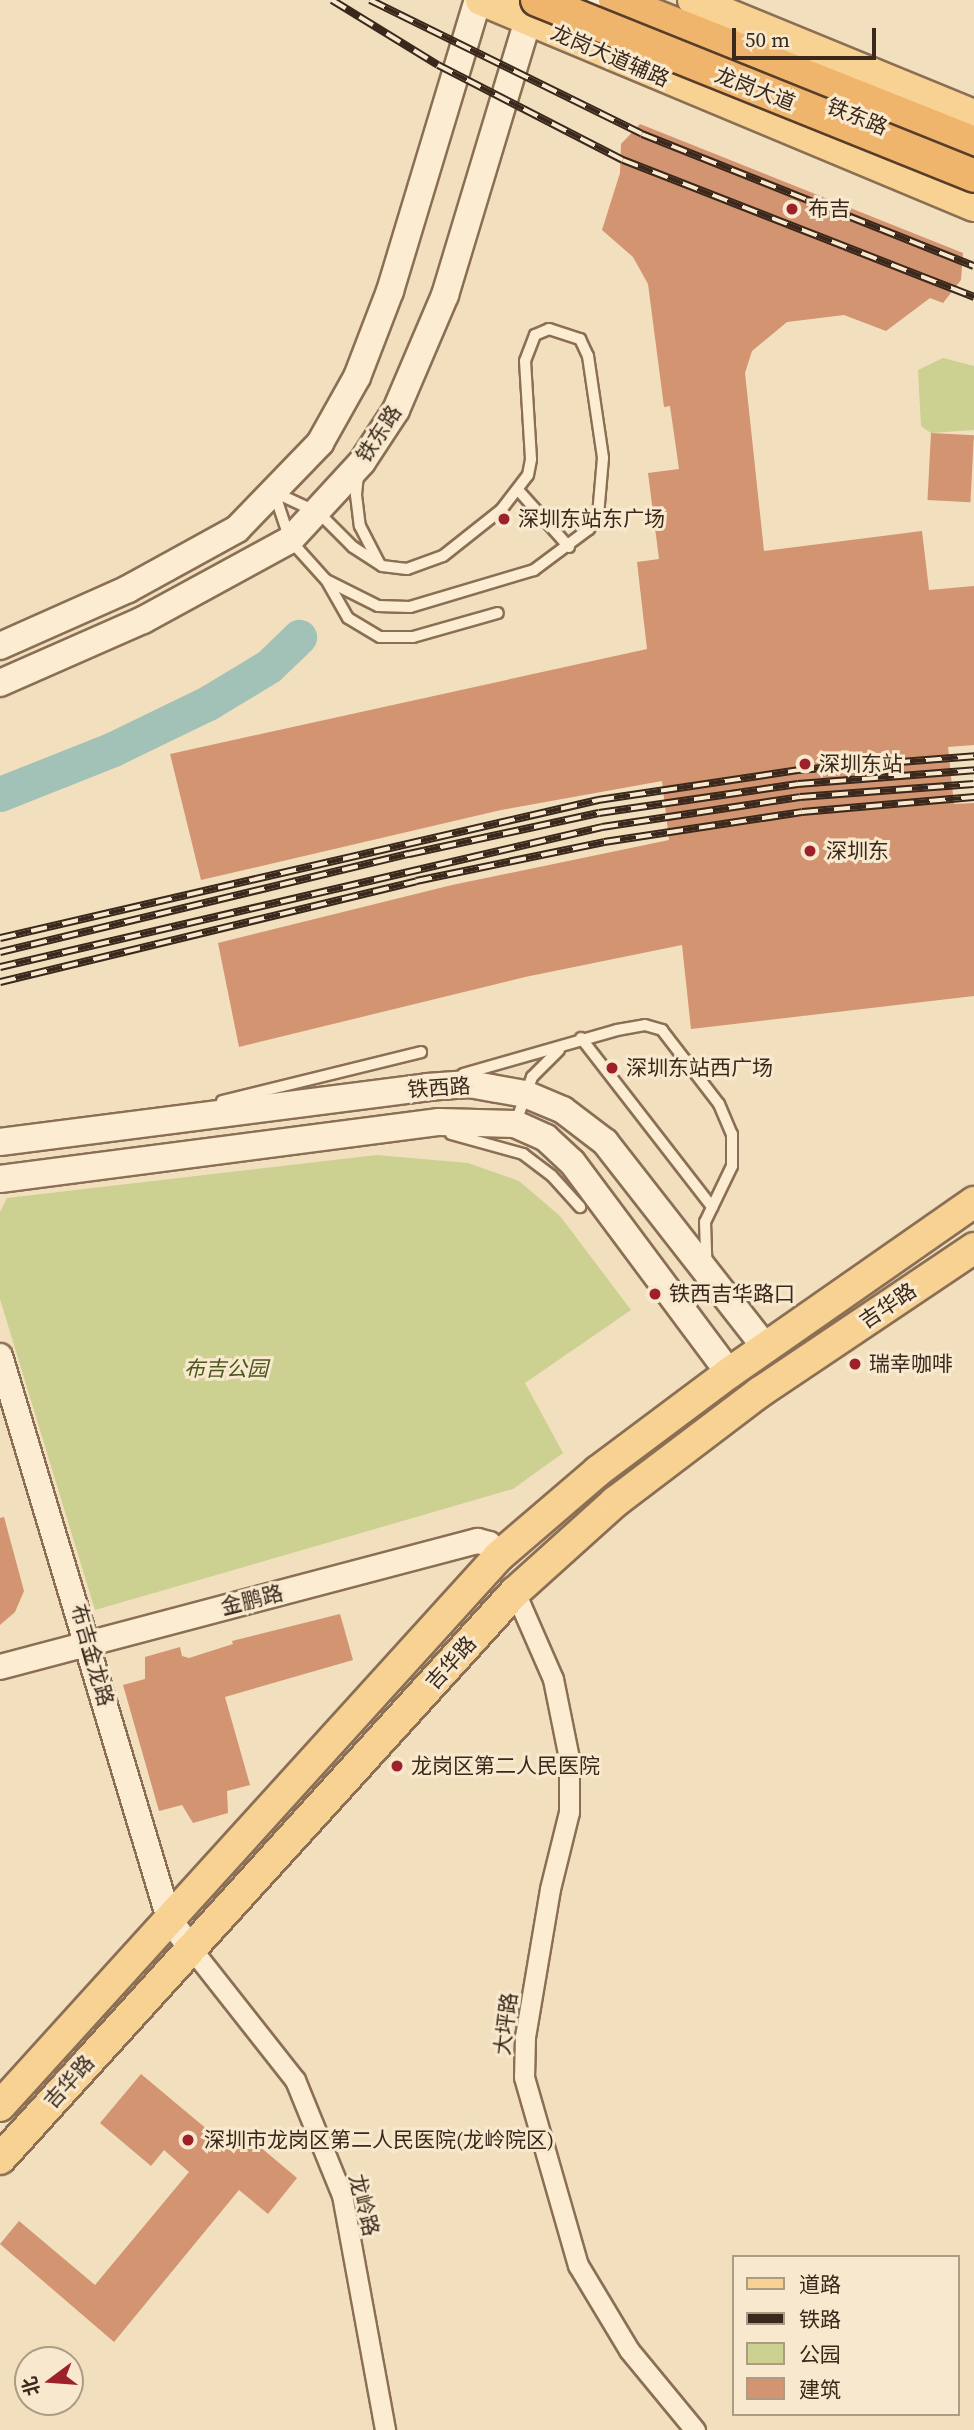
<!DOCTYPE html>
<meta charset="utf-8">
<style>
body{margin:0}
#map{position:relative;width:974px;height:2430px;overflow:hidden;background:#f1dfbe;font-family:"Source Serif 4","Noto Sans SC",serif}
div>[style]{position:absolute}
[style*='--x']{left:calc(var(--x)*1px);top:calc(var(--y)*1px);width:calc(var(--w)*1px);rotate:calc(var(--a)*1deg)}
.green>*{inset:0;background:#ccd091}
.river>*{height:35px;margin:-17.5px;padding:0 17.5px;transform-origin:17.5px;border-radius:17.5px;background:#a2c2b7}
.building>*{inset:0;background:#d29471;transform-origin:0 0}
.roads{filter:drop-shadow(2px 0 #8a6f55) drop-shadow(-2px 0 #8a6f55) drop-shadow(0 2px #8a6f55) drop-shadow(0 -2px #8a6f55)}
.service>*{height:10px;margin:-5px;padding:0 5px;transform-origin:5px;border-radius:5px;background:#fbecd2}
.minor>*{height:19px;margin:-9.5px;padding:0 9.5px;transform-origin:9.5px;border-radius:9.5px;background:#fbecd2}
.tertiary>*{height:24px;margin:-12px;padding:0 12px;transform-origin:12px;border-radius:12px;background:#fbecd2}
.secondary>*{height:26px;margin:-13px;padding:0 13px;transform-origin:13px;border-radius:13px;background:#fbecd2}
.primary>*{height:30px;margin:-15px;padding:0 15px;transform-origin:15px;border-radius:15px;background:#f8d292}
.trunk>*{height:32px;margin:-16px;padding:0 16px;transform-origin:16px;border-radius:16px;background:#f0b56c}
.rail>*{height:8px;margin-top:-4px;transform-origin:0;background:repeating-linear-gradient(90deg,#f8e9ce 0 16px,#39281b 0 32px);box-sizing:border-box;border-block:2px solid #39281b}
.bridges{filter:drop-shadow(2px 0 #573d2a) drop-shadow(-2px 0 #573d2a) drop-shadow(0 2px #573d2a) drop-shadow(0 -2px #573d2a)}
.trunk-bridge>*{height:32px;margin:-16px;padding:0 16px;transform-origin:16px;border-radius:16px;background:#f0b56c}
.dots>*{width:19px;height:19px;translate:-50% -50%;box-sizing:border-box;border:4px solid #f8e9ce;border-radius:50%}
span{translate:-50% -50%;white-space:nowrap;text-align:center;line-height:1.15;-webkit-text-stroke:6px #f8e9ce;paint-order:stroke}
.street-label{font-size:21px;color:#39281b}
.poi-label{font-size:21px;color:#39281b}
.left{translate:0 -50%;text-align:left}
.park-label{font-size:21px;color:#4c5720;font-style:italic}
.legend{position:absolute;left:732px;top:2255px;width:228px;height:161px;box-sizing:border-box;background:#f8e9ce;border:2px solid #ac9c86;margin:0;padding:9px 12px;list-style:none;font-size:21px;color:#39281b}
.legend li{display:flex;align-items:center;gap:14px;height:35px}
.legend b{width:35px;border:2px solid #ac9c86}
.north{position:absolute;left:14px;top:2346px;width:70px;height:70px;box-sizing:border-box;background:#f8e9ce;border:2px solid #ac9c86;border-radius:50%;rotate:254deg;font-size:19px;font-weight:700;line-height:28px;text-align:center;color:#39281b}
.north::after{content:'';display:block;margin:auto;width:24px;height:32px;background:#9e2129;clip-path:polygon(50% 0,100% 100%,50% 72%,0 100%)}
.scale{position:absolute;left:732px;top:28px;width:144px;height:32px;box-sizing:border-box;border:4px solid #39281b;border-top:0;padding-left:9px;font-size:21px;line-height:24px;white-space:nowrap;color:#39281b;-webkit-text-stroke:5px #f8e9ce;paint-order:stroke}
</style>
<div id="map">
<div class="green">
<div style="clip-path:polygon(943px 358px,974px 366px,974px 430px,931px 433px,921px 426px,918px 370px)"></div>
<div style="clip-path:polygon(377px 1155px,468px 1163px,519px 1181px,560px 1216px,631px 1310px,525px 1383px,563px 1453px,513px 1489px,95px 1610px,0 1299px,0 1212px,7px 1198px)"></div>
</div>
<div class="river">
<div style="--x:0;--y:794;--w:122;--a:-21.7"></div>
<div style="--x:113;--y:749;--w:106;--a:-25.8"></div>
<div style="--x:208;--y:703;--w:71;--a:-31.2"></div>
<div style="--x:269;--y:666;--w:42;--a:-44"></div>
</div>
<div class="building">
<div style="clip-path:polygon(640px 124px,963px 253px,961px 280px,943px 303px,930px 298px,886px 331px,844px 315px,787px 322px,752px 351px,745px 373px,764px 551px,922px 531px,929px 590px,974px 586px,974px 745px,948px 747px,954px 804px,974px 803px,974px 996px,691px 1029px,682px 945px,525px 977px,239px 1047px,218px 943px,452px 885px,669px 840px,662px 781px,501px 810px,201px 880px,170px 754px,647px 649px,637px 562px,659px 559px,648px 473px,679px 469px,670px 406px,664px 407px,648px 284px,633px 257px,602px 230px,620px 173px,621px 144px)"></div>
<div style="left:931px;top:433px;width:43px;height:67px;rotate:3deg"></div>
<div style="clip-path:polygon(4px 1517px,24px 1591px,15px 1612px,0 1625px,0 1518px)"></div>
<div style="clip-path:polygon(340px 1614px,353px 1660px,225px 1697px,250px 1785px,227px 1791px,228px 1813px,193px 1823px,182px 1805px,159px 1811px,123px 1685px,145px 1679px,145px 1657px,180px 1647px,182px 1656px,189px 1658px,233px 1644px,232px 1641px)"></div>
<div style="clip-path:polygon(141px 2074px,227px 2146px,240px 2130px,297px 2178px,268px 2214px,239px 2190px,114px 2342px,0 2244px,19px 2221px,95px 2285px,189px 2172px,164px 2150px,151px 2166px,100px 2123px)"></div>
</div>
<div class="roads">
<div class="service">
<div style="--x:549;--y:329;--w:33;--a:18"></div>
<div style="--x:580;--y:339;--w:19;--a:65"></div>
<div style="--x:588;--y:356;--w:103;--a:81.6"></div>
<div style="--x:603;--y:458;--w:57;--a:95"></div>
<div style="--x:598;--y:515;--w:17;--a:123"></div>
<div style="--x:589;--y:529;--w:69;--a:143.3"></div>
<div style="--x:534;--y:570;--w:129;--a:163.4"></div>
<div style="--x:410;--y:607;--w:32;--a:-178"></div>
<div style="--x:378;--y:606;--w:58;--a:-153.4"></div>
<div style="--x:326;--y:580;--w:54;--a:-132"></div>
<div style="--x:290;--y:540;--w:51;--a:-108.4"></div>
<div style="--x:274;--y:492;--w:50;--a:25"></div>
<div style="--x:319;--y:513;--w:48;--a:45"></div>
<div style="--x:353;--y:547;--w:35;--a:33"></div>
<div style="--x:382;--y:566;--w:25;--a:7"></div>
<div style="--x:407;--y:569;--w:38;--a:-20"></div>
<div style="--x:443;--y:556;--w:74;--a:-38.4"></div>
<div style="--x:501;--y:510;--w:44;--a:-52.4"></div>
<div style="--x:528;--y:475;--w:16;--a:-79"></div>
<div style="--x:531;--y:459;--w:98;--a:-93.5"></div>
<div style="--x:525;--y:361;--w:28;--a:-69"></div>
<div style="--x:535;--y:335;--w:15;--a:-23"></div>
<div style="--x:358;--y:475;--w:20;--a:96"></div>
<div style="--x:356;--y:495;--w:31;--a:83"></div>
<div style="--x:360;--y:526;--w:42;--a:62.8"></div>
<div style="--x:519;--y:491;--w:75;--a:48.2"></div>
<div style="--x:328;--y:583;--w:40;--a:60.3"></div>
<div style="--x:348;--y:618;--w:37;--a:31"></div>
<div style="--x:380;--y:637;--w:33;--a:0"></div>
<div style="--x:413;--y:637;--w:88;--a:-15.8"></div>
<div style="--x:581;--y:1038;--w:214;--a:52.2"></div>
<div style="--x:463;--y:1074;--w:160;--a:-15.9"></div>
<div style="--x:617;--y:1030;--w:28;--a:-10"></div>
<div style="--x:645;--y:1025;--w:18;--a:16"></div>
<div style="--x:662;--y:1030;--w:93;--a:52.4"></div>
<div style="--x:719;--y:1104;--w:33;--a:67"></div>
<div style="--x:732;--y:1134;--w:32;--a:90"></div>
<div style="--x:732;--y:1166;--w:62;--a:115.7"></div>
<div style="--x:705;--y:1222;--w:37;--a:88"></div>
<div style="--x:222;--y:1101;--w:205;--a:-13.8"></div>
<div style="--x:516;--y:1122;--w:48;--a:-70.4"></div>
<div style="--x:532;--y:1077;--w:38;--a:-45"></div>
<div style="--x:451;--y:1134;--w:75;--a:15.5"></div>
<div style="--x:523;--y:1154;--w:36;--a:37"></div>
<div style="--x:552;--y:1176;--w:42;--a:47.9"></div>
</div>
<div class="minor">
<div style="--x:515;--y:1592;--w:95;--a:66.4"></div>
<div style="--x:553;--y:1679;--w:81;--a:78.6"></div>
<div style="--x:569;--y:1758;--w:54;--a:90"></div>
<div style="--x:569;--y:1812;--w:79;--a:103.9"></div>
<div style="--x:550;--y:1889;--w:150;--a:99.6"></div>
<div style="--x:525;--y:2037;--w:40;--a:91.4"></div>
<div style="--x:524;--y:2077;--w:196;--a:74"></div>
<div style="--x:578;--y:2265;--w:99;--a:59"></div>
<div style="--x:629;--y:2350;--w:104;--a:50.5"></div>
<div style="--x:191;--y:1948;--w:168;--a:51.8"></div>
<div style="--x:295;--y:2080;--w:124;--a:67.8"></div>
<div style="--x:342;--y:2195;--w:239;--a:79.6"></div>
</div>
<div class="tertiary">
<div style="--x:0;--y:1356;--w:588;--a:73.29"></div>
<div style="--x:169;--y:1919;--w:36;--a:53"></div>
<div style="--x:0;--y:1667;--w:494;--a:-14.8"></div>
<div style="--x:478;--y:1541;--w:11;--a:15"></div>
<div style="--x:489;--y:1544;--w:16;--a:50"></div>
</div>
<div class="secondary">
<div style="--x:586;--y:0;--w:52;--a:23.6"></div>
<div style="--x:0;--y:646;--w:140;--a:-24"></div>
<div style="--x:128;--y:589;--w:124;--a:-28.8"></div>
<div style="--x:237;--y:529;--w:120;--a:-46"></div>
<div style="--x:320;--y:443;--w:76;--a:-60.7"></div>
<div style="--x:357;--y:377;--w:92;--a:-69"></div>
<div style="--x:390;--y:291;--w:304;--a:-73.2"></div>
<div style="--x:0;--y:683;--w:156;--a:-23.8"></div>
<div style="--x:143;--y:620;--w:167;--a:-28.6"></div>
<div style="--x:290;--y:540;--w:106;--a:-47.3"></div>
<div style="--x:362;--y:462;--w:62;--a:-56.8"></div>
<div style="--x:396;--y:410;--w:125;--a:-66.9"></div>
<div style="--x:445;--y:295;--w:308;--a:-73.2"></div>
<div style="--x:0;--y:1142;--w:431;--a:-7.3"></div>
<div style="--x:427;--y:1087;--w:42;--a:-4.1"></div>
<div style="--x:469;--y:1084;--w:57;--a:10.1"></div>
<div style="--x:525;--y:1094;--w:41;--a:22.8"></div>
<div style="--x:563;--y:1110;--w:53;--a:37.3"></div>
<div style="--x:605;--y:1142;--w:260;--a:52"></div>
<div style="--x:0;--y:1179;--w:443;--a:-7.4"></div>
<div style="--x:439;--y:1122;--w:76;--a:1.5"></div>
<div style="--x:515;--y:1124;--w:34;--a:24"></div>
<div style="--x:546;--y:1138;--w:35;--a:43"></div>
<div style="--x:572;--y:1162;--w:263;--a:53.3"></div>
</div>
<div class="primary">
<div style="--x:481;--y:0;--w:534;--a:22.68"></div>
<div style="--x:693;--y:0;--w:304;--a:22.3"></div>
<div style="--x:0;--y:2106;--w:743;--a:-47.78"></div>
<div style="--x:499;--y:1556;--w:130;--a:-40.6"></div>
<div style="--x:598;--y:1471;--w:164;--a:-36.8"></div>
<div style="--x:729;--y:1373;--w:299;--a:-34.9"></div>
<div style="--x:0;--y:2159;--w:766;--a:-47.75"></div>
<div style="--x:515;--y:1592;--w:135;--a:-42"></div>
<div style="--x:615;--y:1502;--w:182;--a:-37.2"></div>
<div style="--x:760;--y:1392;--w:258;--a:-33.9"></div>
</div>
<div class="trunk">
<div style="--x:615;--y:0;--w:386;--a:21.7"></div>
</div>
</div>
<div class="rail">
<div style="--x:332;--y:0;--w:124;--a:31.5"></div>
<div style="--x:438;--y:65;--w:208;--a:27.2"></div>
<div style="--x:623;--y:160;--w:377;--a:21.3"></div>
<div style="--x:370;--y:0;--w:303;--a:26.2"></div>
<div style="--x:642;--y:134;--w:357;--a:21.7"></div>
<div style="--x:0;--y:938;--w:614;--a:-12.99"></div>
<div style="--x:598;--y:800;--w:202;--a:-8.5"></div>
<div style="--x:798;--y:770;--w:177;--a:-4.5"></div>
<div style="--x:0;--y:952;--w:421;--a:-13.5"></div>
<div style="--x:409;--y:854;--w:194;--a:-12.2"></div>
<div style="--x:599;--y:813;--w:201;--a:-8.3"></div>
<div style="--x:798;--y:784;--w:177;--a:-4.5"></div>
<div style="--x:0;--y:967;--w:618;--a:-13.09"></div>
<div style="--x:602;--y:827;--w:200;--a:-8.6"></div>
<div style="--x:800;--y:797;--w:174;--a:-4.3"></div>
<div style="--x:0;--y:982;--w:428;--a:-13.6"></div>
<div style="--x:416;--y:881;--w:192;--a:-11.7"></div>
<div style="--x:604;--y:842;--w:200;--a:-8.6"></div>
<div style="--x:802;--y:812;--w:173;--a:-5"></div>
</div>
<div class="bridges">
<div class="trunk-bridge">
<div style="--x:537;--y:0;--w:471;--a:21.9"></div>
</div>
</div>
<div class="dots">
<div style="left:792px;top:209px;background:#9e2129"></div>
<div style="left:504px;top:519px;background:#9e2129"></div>
<div style="left:805px;top:764px;background:#9e2129"></div>
<div style="left:810px;top:851px;background:#9e2129"></div>
<div style="left:612px;top:1068px;background:#9e2129"></div>
<div style="left:655px;top:1294px;background:#9e2129"></div>
<div style="left:855px;top:1364px;background:#9e2129"></div>
<div style="left:397px;top:1766px;background:#9e2129"></div>
<div style="left:188px;top:2140px;background:#9e2129"></div>
</div>
<div class="street-label">
<span style="left:610px;top:56px;rotate:23deg">龙岗大道辅路</span>
<span style="left:755px;top:89px;rotate:21deg">龙岗大道</span>
<span style="left:857px;top:117px;rotate:22deg">铁东路</span>
<span style="left:379px;top:434px;rotate:-57deg">铁东路</span>
<span style="left:439px;top:1088px;rotate:-4deg">铁西路</span>
<span style="left:888px;top:1306px;rotate:-34deg">吉华路</span>
<span style="left:252px;top:1600px;rotate:-14deg">金鹏路</span>
<span style="left:92px;top:1655px;rotate:74deg">布吉金龙路</span>
<span style="left:451px;top:1663px;rotate:-48deg">吉华路</span>
<span style="left:506px;top:2024px;rotate:-83deg">大坪路</span>
<span style="left:69px;top:2082px;rotate:-48deg">吉华路</span>
<span style="left:364px;top:2205px;rotate:76deg">龙岭路</span>
</div>
<div class="poi-label">
<span class="left" style="left:808px;top:209px">布吉</span>
<span class="left" style="left:518px;top:519px">深圳东站东广场</span>
<span class="left" style="left:819px;top:764px">深圳东站</span>
<span class="left" style="left:826px;top:851px">深圳东</span>
<span class="left" style="left:626px;top:1068px">深圳东站西广场</span>
<span class="left" style="left:669px;top:1294px">铁西吉华路口</span>
<span class="left" style="left:869px;top:1364px">瑞幸咖啡</span>
<span class="left" style="left:411px;top:1766px">龙岗区第二人民医院</span>
<span class="left" style="left:204px;top:2140px">深圳市龙岗区第二人民医院(龙岭院区)</span>
</div>
<div class="park-label">
<span style="left:226px;top:1369px">布吉公园</span>
</div>
<ul class="legend">
<li><b style="height:9px;background:#f8d292"></b>道路</li>
<li><b style="height:9px;background:#39281b"></b>铁路</li>
<li><b style="height:19px;background:#ccd091"></b>公园</li>
<li><b style="height:19px;background:#d29471"></b>建筑</li>
</ul>
<div class="north">北</div>
<div class="scale">50 m</div>
</div>
